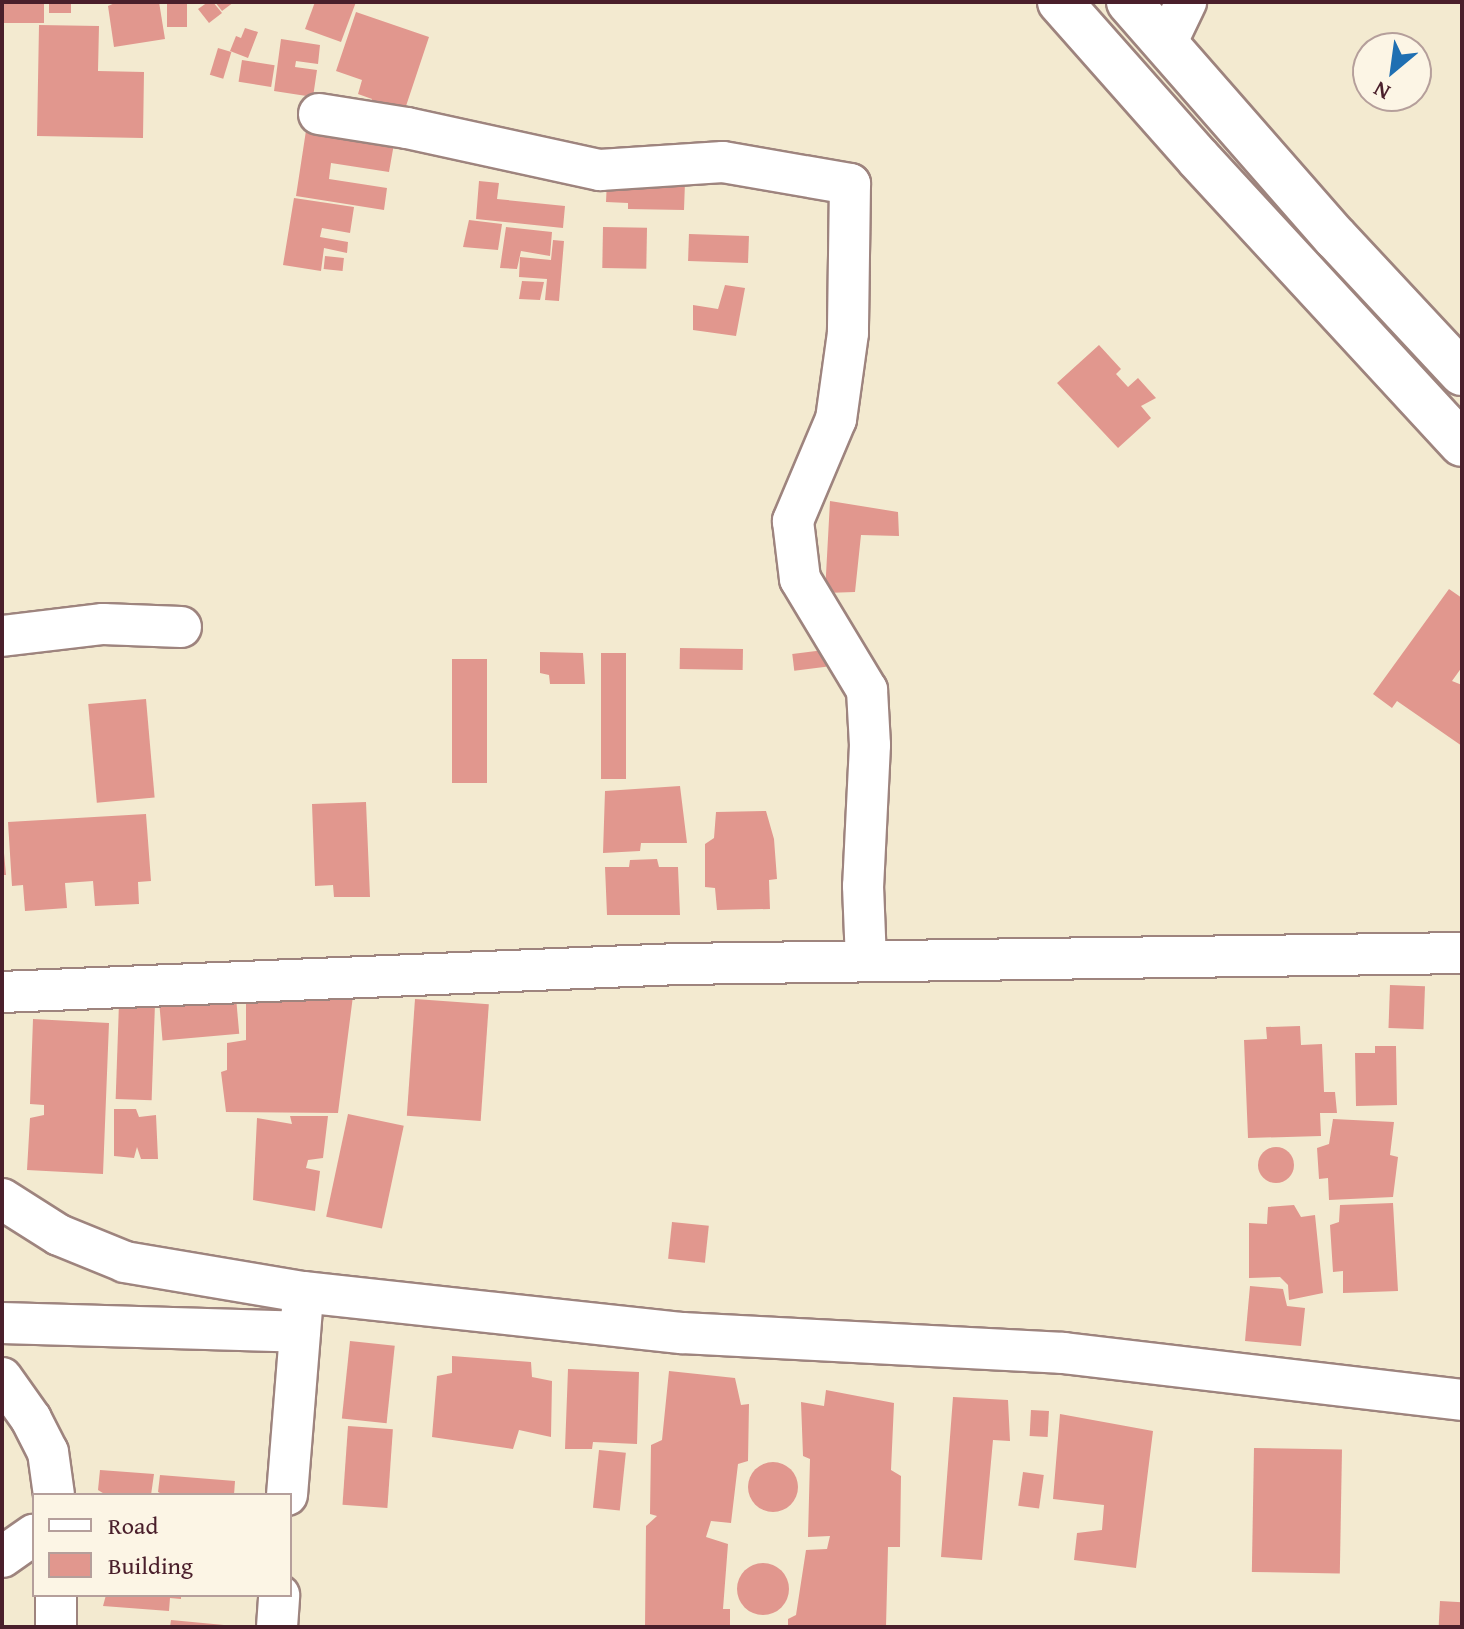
<!DOCTYPE html>
<style>
body{margin:0}
#map{position:relative;width:1464px;height:1629px;overflow:hidden;background:#f3ead0;font-family:"Gentium Book Plus",serif}
div>[style]{position:absolute}
[style*='--x']{left:calc(var(--x)*1px);top:calc(var(--y)*1px);width:calc(var(--w)*1px);rotate:calc(var(--a)*1deg)}
.building>*{inset:0;background:#e1978e;transform-origin:0 0}
.round{border-radius:50%}
.roads{filter:drop-shadow(2px 0 #9e847e) drop-shadow(-2px 0 #9e847e) drop-shadow(0 2px #9e847e) drop-shadow(0 -2px #9e847e)}
.street>*{height:40px;margin:-20px;padding:0 20px;transform-origin:20px;border-radius:20px;background:#fff}
.highway>*{height:44px;margin:-22px;padding:0 22px;transform-origin:22px;border-radius:22px;background:#fff}
span{translate:-50% -50%;white-space:nowrap;text-align:center;line-height:1.15;-webkit-text-stroke:7px #fcf5e5;paint-order:stroke}
.frame{position:absolute;inset:0;border:4px solid #4a1f2b;pointer-events:none}
.legend{position:absolute;left:32px;top:1493px;width:260px;height:104px;box-sizing:border-box;background:#fcf5e5;border:2px solid #b59f9b;margin:0;padding:10px 14px;list-style:none;font-size:24px;color:#4a1f2b}
.legend li{display:flex;align-items:center;gap:16px;height:40px}
.legend b{width:40px;border:2px solid #b59f9b}
.north{position:absolute;left:1352px;top:32px;width:80px;height:80px;box-sizing:border-box;background:#fcf5e5;border:2px solid #b59f9b;border-radius:50%;rotate:209deg;font-size:22px;font-weight:700;line-height:32px;text-align:center;color:#4a1f2b}
.north::after{content:'';display:block;margin:auto;width:28px;height:36px;background:#1f6fb2;clip-path:polygon(50% 0,100% 100%,50% 72%,0 100%)}
</style>
<div id="map">
<div class="building">
<div style="left:2px;top:2px;width:42px;height:21px"></div>
<div style="left:49px;top:2px;width:22px;height:11px"></div>
<div style="clip-path:polygon(117px 2px,159px 2px,165px 39px,114px 47px,108px 6px)"></div>
<div style="left:167px;top:2px;width:20px;height:25px"></div>
<div style="clip-path:polygon(208px 2px,213px 2px,222px 13px,209px 23px,198px 9px)"></div>
<div style="clip-path:polygon(215px 2px,234px 2px,222px 11px)"></div>
<div style="clip-path:polygon(315px 2px,356px 2px,341px 42px,305px 29px)"></div>
<div style="clip-path:polygon(356px 12px,429px 37px,402px 118px,369px 106px,372px 99px,358px 94px,362px 80px,336px 71px)"></div>
<div style="clip-path:polygon(39px 25px,99px 26px,98px 71px,144px 72px,143px 138px,37px 136px)"></div>
<div style="clip-path:polygon(245px 28px,258px 32px,248px 58px,230px 51px,236px 36px,241px 38px)"></div>
<div style="clip-path:polygon(281px 39px,320px 45px,318px 64px,296px 61px,295px 67px,317px 70px,313px 97px,274px 91px)"></div>
<div style="left:218px;top:48px;width:14px;height:28px;rotate:17deg"></div>
<div style="left:242px;top:60px;width:33px;height:22px;rotate:9deg"></div>
<div style="clip-path:polygon(307px 124px,395px 138px,389px 172px,331px 163px,329px 179px,387px 188px,384px 210px,296px 196px)"></div>
<div style="clip-path:polygon(607px 180px,685px 182px,684px 210px,628px 209px,628px 203px,606px 202px)"></div>
<div style="clip-path:polygon(479px 181px,499px 183px,497px 199px,565px 206px,563px 228px,476px 219px)"></div>
<div style="clip-path:polygon(294px 198px,354px 207px,350px 233px,322px 228px,320px 237px,348px 242px,347px 253px,324px 248px,321px 271px,283px 265px)"></div>
<div style="clip-path:polygon(469px 220px,502px 224px,498px 250px,463px 247px)"></div>
<div style="clip-path:polygon(506px 227px,552px 232px,550px 256px,521px 251px,517px 269px,500px 268px)"></div>
<div style="left:603px;top:227px;width:44px;height:41px;rotate:1deg"></div>
<div style="left:689px;top:234px;width:60px;height:27px;rotate:2deg"></div>
<div style="clip-path:polygon(553px 240px,564px 241px,559px 301px,545px 300px,547px 279px,519px 277px,520px 257px,551px 260px)"></div>
<div style="left:325px;top:256px;width:19px;height:13px;rotate:6deg"></div>
<div style="clip-path:polygon(522px 281px,544px 282px,540px 300px,519px 299px)"></div>
<div style="clip-path:polygon(725px 285px,745px 288px,736px 336px,693px 330px,693px 305px,718px 309px)"></div>
<div style="clip-path:polygon(1099px 345px,1121px 369px,1116px 374px,1128px 387px,1138px 378px,1156px 398px,1141px 406px,1151px 418px,1118px 448px,1057px 383px)"></div>
<div style="clip-path:polygon(830px 501px,898px 512px,899px 536px,861px 535px,855px 592px,825px 593px)"></div>
<div style="clip-path:polygon(1449px 589px,1462px 598px,1462px 667px,1452px 681px,1462px 685px,1462px 746px,1397px 701px,1392px 708px,1373px 694px)"></div>
<div style="left:680px;top:648px;width:63px;height:21px;rotate:1deg"></div>
<div style="left:824px;top:650px;width:17px;height:32px;rotate:83deg"></div>
<div style="clip-path:polygon(540px 652px,583px 653px,585px 684px,550px 684px,549px 675px,540px 673px)"></div>
<div style="left:601px;top:653px;width:25px;height:126px"></div>
<div style="left:452px;top:659px;width:35px;height:124px"></div>
<div style="left:146px;top:699px;width:99px;height:58px;rotate:85deg"></div>
<div style="clip-path:polygon(680px 786px,687px 843px,641px 843px,640px 851px,603px 853px,605px 791px)"></div>
<div style="clip-path:polygon(366px 802px,370px 897px,334px 897px,333px 885px,315px 886px,312px 804px)"></div>
<div style="clip-path:polygon(766px 811px,774px 839px,777px 879px,769px 880px,770px 909px,717px 910px,715px 888px,705px 887px,705px 844px,714px 838px,716px 812px)"></div>
<div style="clip-path:polygon(146px 814px,151px 881px,138px 882px,139px 904px,95px 906px,93px 881px,65px 883px,67px 908px,25px 911px,23px 885px,12px 886px,8px 822px)"></div>
<div style="clip-path:polygon(2px 853px,4px 853px,6px 875px,2px 875px)"></div>
<div style="clip-path:polygon(657px 859px,659px 867px,678px 867px,680px 915px,607px 915px,605px 867px,629px 867px,630px 860px)"></div>
<div style="left:1390px;top:985px;width:35px;height:43px;rotate:2deg"></div>
<div style="clip-path:polygon(246px 994px,353px 996px,338px 1113px,226px 1112px,221px 1072px,227px 1070px,227px 1043px,246px 1040px)"></div>
<div style="left:236px;top:997px;width:37px;height:77px;rotate:85deg"></div>
<div style="left:415px;top:999px;width:74px;height:117px;rotate:4deg"></div>
<div style="left:119px;top:1003px;width:36px;height:96px;rotate:2deg"></div>
<div style="clip-path:polygon(33px 1019px,109px 1023px,103px 1174px,27px 1170px,30px 1118px,44px 1115px,44px 1105px,30px 1104px)"></div>
<div style="clip-path:polygon(1300px 1026px,1301px 1045px,1322px 1044px,1324px 1092px,1335px 1092px,1337px 1113px,1320px 1113px,1321px 1136px,1248px 1138px,1244px 1040px,1267px 1039px,1266px 1027px)"></div>
<div style="clip-path:polygon(1375px 1046px,1396px 1046px,1397px 1105px,1356px 1106px,1355px 1053px,1375px 1053px)"></div>
<div style="clip-path:polygon(114px 1109px,136px 1109px,139px 1117px,156px 1115px,158px 1159px,141px 1159px,137px 1147px,134px 1158px,114px 1156px)"></div>
<div style="left:348px;top:1114px;width:57px;height:105px;rotate:12deg"></div>
<div style="clip-path:polygon(290px 1116px,328px 1116px,323px 1158px,308px 1160px,306px 1168px,320px 1171px,315px 1211px,253px 1200px,257px 1118px,292px 1124px)"></div>
<div style="clip-path:polygon(1333px 1119px,1394px 1122px,1390px 1155px,1398px 1157px,1393px 1197px,1329px 1200px,1328px 1178px,1319px 1179px,1317px 1148px,1329px 1144px)"></div>
<div class="round" style="left:1258px;top:1147px;width:36px;height:36px"></div>
<div style="clip-path:polygon(1393px 1203px,1398px 1291px,1343px 1293px,1343px 1271px,1333px 1272px,1330px 1225px,1339px 1222px,1340px 1205px)"></div>
<div style="clip-path:polygon(1294px 1205px,1301px 1217px,1315px 1215px,1323px 1293px,1289px 1300px,1288px 1285px,1280px 1277px,1249px 1278px,1249px 1223px,1267px 1224px,1268px 1207px)"></div>
<div style="left:672px;top:1222px;width:37px;height:37px;rotate:6deg"></div>
<div style="clip-path:polygon(1250px 1286px,1283px 1289px,1287px 1306px,1305px 1308px,1301px 1346px,1245px 1341px)"></div>
<div style="left:350px;top:1341px;width:45px;height:78px;rotate:6deg"></div>
<div style="clip-path:polygon(452px 1356px,531px 1362px,532px 1377px,552px 1381px,551px 1437px,519px 1430px,513px 1449px,432px 1437px,437px 1376px,452px 1373px)"></div>
<div style="clip-path:polygon(568px 1369px,639px 1372px,637px 1444px,593px 1442px,592px 1449px,565px 1449px)"></div>
<div style="clip-path:polygon(669px 1371px,735px 1378px,741px 1405px,749px 1404px,748px 1461px,738px 1464px,731px 1523px,711px 1521px,706px 1537px,728px 1544px,723px 1609px,730px 1609px,730px 1627px,645px 1627px,646px 1526px,657px 1516px,650px 1514px,651px 1445px,662px 1440px)"></div>
<div style="clip-path:polygon(826px 1390px,894px 1403px,891px 1470px,901px 1476px,900px 1547px,888px 1547px,886px 1627px,788px 1627px,788px 1619px,796px 1615px,806px 1550px,827px 1549px,830px 1536px,808px 1537px,810px 1459px,803px 1456px,801px 1402px,824px 1406px)"></div>
<div style="clip-path:polygon(953px 1397px,1008px 1400px,1010px 1441px,993px 1440px,982px 1560px,941px 1557px)"></div>
<div style="left:1031px;top:1410px;width:18px;height:26px;rotate:3deg"></div>
<div style="clip-path:polygon(1060px 1414px,1153px 1431px,1136px 1568px,1074px 1560px,1077px 1533px,1102px 1530px,1104px 1505px,1053px 1499px)"></div>
<div style="left:348px;top:1426px;width:45px;height:79px;rotate:4deg"></div>
<div style="left:1254px;top:1448px;width:88px;height:124px;rotate:1deg"></div>
<div style="left:599px;top:1450px;width:27px;height:58px;rotate:6deg"></div>
<div class="round" style="left:748px;top:1462px;width:50px;height:50px"></div>
<div style="clip-path:polygon(100px 1470px,154px 1474px,151px 1495px,106px 1495px,98px 1490px)"></div>
<div style="left:1023px;top:1472px;width:21px;height:34px;rotate:8deg"></div>
<div style="clip-path:polygon(160px 1475px,235px 1481px,234px 1495px,164px 1495px,158px 1492px)"></div>
<div class="round" style="left:737px;top:1563px;width:52px;height:52px"></div>
<div style="clip-path:polygon(106px 1595px,181px 1595px,181px 1599px,170px 1598px,169px 1611px,103px 1606px)"></div>
<div style="left:1440px;top:1601px;width:22px;height:26px;rotate:3deg"></div>
<div style="clip-path:polygon(171px 1620px,224px 1625px,224px 1627px,170px 1627px)"></div>
</div>
<div class="roads">
<div class="street">
<div style="--x:1166;--y:44;--w:47;--a:-64.5"></div>
<div style="--x:319;--y:114;--w:89;--a:9"></div>
<div style="--x:407;--y:128;--w:198;--a:12.3"></div>
<div style="--x:600;--y:170;--w:123;--a:-3.7"></div>
<div style="--x:723;--y:162;--w:129;--a:9.8"></div>
<div style="--x:850;--y:184;--w:149;--a:90.8"></div>
<div style="--x:848;--y:333;--w:87;--a:97.9"></div>
<div style="--x:836;--y:419;--w:111;--a:112.9"></div>
<div style="--x:793;--y:521;--w:58;--a:83.1"></div>
<div style="--x:800;--y:579;--w:130;--a:58.9"></div>
<div style="--x:867;--y:690;--w:55;--a:86.9"></div>
<div style="--x:870;--y:745;--w:141;--a:92.8"></div>
<div style="--x:863;--y:886;--w:75;--a:87.7"></div>
<div style="--x:2;--y:636;--w:102;--a:-6.8"></div>
<div style="--x:103;--y:624;--w:78;--a:2.2"></div>
<div style="--x:2;--y:992;--w:677;--a:-2.37"></div>
<div style="--x:678;--y:964;--w:784;--a:-0.8"></div>
<div style="--x:2;--y:1199;--w:67;--a:32.3"></div>
<div style="--x:59;--y:1235;--w:71;--a:22.2"></div>
<div style="--x:125;--y:1262;--w:181;--a:9.6"></div>
<div style="--x:303;--y:1292;--w:382;--a:6.2"></div>
<div style="--x:683;--y:1333;--w:381;--a:3"></div>
<div style="--x:1063;--y:1353;--w:402;--a:6.7"></div>
<div style="--x:2;--y:1323;--w:298;--a:1.7"></div>
<div style="--x:2;--y:1378;--w:50;--a:54.7"></div>
<div style="--x:31;--y:1419;--w:37;--a:63"></div>
<div style="--x:48;--y:1452;--w:43;--a:82.1"></div>
<div style="--x:287;--y:1495;--w:188;--a:-85.4"></div>
<div style="--x:2;--y:1557;--w:39;--a:-35"></div>
<div style="--x:56;--y:1595;--w:32;--a:90"></div>
<div style="--x:277;--y:1627;--w:32;--a:-86"></div>
</div>
<div class="highway">
<div style="--x:1060;--y:2;--w:208;--a:48.5"></div>
<div style="--x:1198;--y:158;--w:389;--a:47.3"></div>
<div style="--x:1129;--y:2;--w:313;--a:48.8"></div>
<div style="--x:1335;--y:237;--w:186;--a:47"></div>
</div>
</div>
<div class="frame"></div>
<ul class="legend">
<li><b style="height:10px;background:#fff"></b>Road</li>
<li><b style="height:22px;background:#e1978e"></b>Building</li>
</ul>
<div class="north">N</div>
</div>
